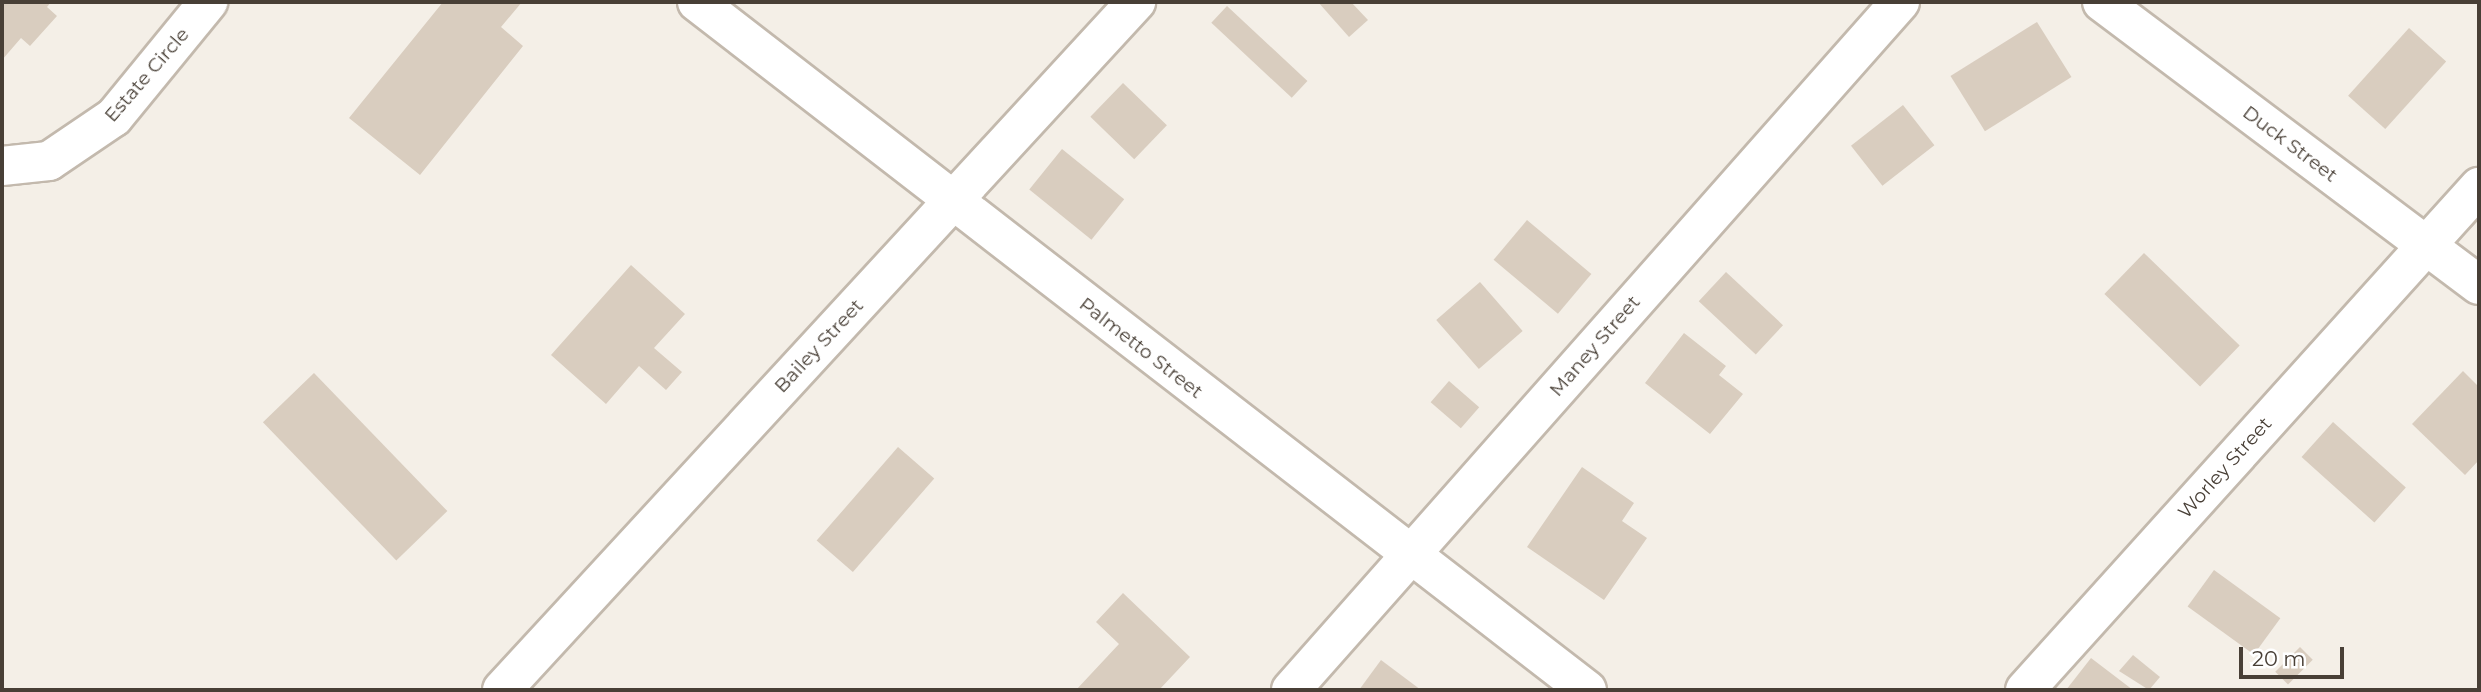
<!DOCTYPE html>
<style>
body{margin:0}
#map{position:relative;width:2481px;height:692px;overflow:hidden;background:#f4efe7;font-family:Montserrat,sans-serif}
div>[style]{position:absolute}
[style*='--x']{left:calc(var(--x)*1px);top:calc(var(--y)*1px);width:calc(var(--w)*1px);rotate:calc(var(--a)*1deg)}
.building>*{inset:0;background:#d9cdbf;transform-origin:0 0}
.roads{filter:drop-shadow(2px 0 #c3b9ad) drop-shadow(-2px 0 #c3b9ad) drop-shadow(0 2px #c3b9ad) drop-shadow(0 -2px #c3b9ad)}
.minor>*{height:38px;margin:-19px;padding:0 19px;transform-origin:19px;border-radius:19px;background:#fff}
span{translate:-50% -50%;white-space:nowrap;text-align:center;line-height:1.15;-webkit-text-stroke:6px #fff;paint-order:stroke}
.street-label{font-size:19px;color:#483f36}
.frame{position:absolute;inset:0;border:4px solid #483f36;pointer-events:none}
.scale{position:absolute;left:2239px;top:647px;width:105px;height:32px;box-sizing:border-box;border:4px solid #483f36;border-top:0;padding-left:9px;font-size:21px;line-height:24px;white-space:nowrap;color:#483f36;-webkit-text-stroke:5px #fff;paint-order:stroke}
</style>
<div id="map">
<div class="building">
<div style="clip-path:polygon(2px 2px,51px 2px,47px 7px,57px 16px,30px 46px,21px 38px,2px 60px)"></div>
<div style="clip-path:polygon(443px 2px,522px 2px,501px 27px,523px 46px,420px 175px,349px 118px)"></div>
<div style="clip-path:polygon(1318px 2px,1351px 2px,1368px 20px,1349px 37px)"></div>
<div style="left:1227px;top:6px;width:110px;height:23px;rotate:43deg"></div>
<div style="left:2037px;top:22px;width:65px;height:102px;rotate:58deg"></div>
<div style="left:2409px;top:28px;width:50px;height:91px;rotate:42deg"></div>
<div style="left:1123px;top:83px;width:61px;height:47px;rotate:44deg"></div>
<div style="left:1903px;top:105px;width:51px;height:66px;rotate:52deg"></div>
<div style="left:1062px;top:149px;width:80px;height:52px;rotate:39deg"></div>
<div style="left:1527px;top:220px;width:84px;height:52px;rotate:40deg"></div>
<div style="left:2144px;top:253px;width:133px;height:57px;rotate:44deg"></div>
<div style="clip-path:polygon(631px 265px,685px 314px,654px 348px,682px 372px,666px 390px,639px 366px,606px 404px,551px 355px)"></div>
<div style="left:1726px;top:272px;width:78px;height:40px;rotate:43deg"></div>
<div style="left:1480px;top:282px;width:65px;height:58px;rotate:49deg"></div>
<div style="clip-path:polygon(1684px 333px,1726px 366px,1719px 375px,1743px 394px,1710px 434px,1645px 383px)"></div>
<div style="clip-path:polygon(2463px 371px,2479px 387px,2479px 460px,2465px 475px,2412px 424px)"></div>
<div style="left:314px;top:373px;width:192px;height:71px;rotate:46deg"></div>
<div style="left:1449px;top:381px;width:40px;height:28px;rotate:41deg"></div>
<div style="left:2333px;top:422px;width:98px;height:47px;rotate:42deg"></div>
<div style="left:898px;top:447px;width:48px;height:124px;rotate:41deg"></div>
<div style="clip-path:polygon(1582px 467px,1634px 503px,1622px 521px,1647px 538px,1604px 600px,1527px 547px)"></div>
<div style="left:2214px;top:570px;width:82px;height:45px;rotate:36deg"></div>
<div style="clip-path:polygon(1123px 593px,1190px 657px,1159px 690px,1076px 690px,1119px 644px,1096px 622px)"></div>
<div style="left:2300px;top:647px;width:18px;height:35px;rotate:45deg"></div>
<div style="clip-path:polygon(2133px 655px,2160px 677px,2149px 690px,2119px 671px)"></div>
<div style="clip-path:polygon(2091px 658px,2133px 690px,2066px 690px)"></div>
<div style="clip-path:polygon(1381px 660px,1421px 690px,1359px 690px)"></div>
</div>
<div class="roads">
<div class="minor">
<div style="--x:697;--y:2;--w:1125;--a:37.71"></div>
<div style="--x:2102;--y:2;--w:471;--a:36.9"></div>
<div style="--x:2;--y:166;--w:47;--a:-6.1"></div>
<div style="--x:49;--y:161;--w:78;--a:-34.1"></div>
<div style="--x:114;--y:117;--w:149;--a:-50.7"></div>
<div style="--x:502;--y:690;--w:936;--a:-47.34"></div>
<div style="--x:1291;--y:690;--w:919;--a:-48.49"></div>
<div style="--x:2025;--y:690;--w:678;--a:-47.93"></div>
</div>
</div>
<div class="street-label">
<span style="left:147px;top:75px;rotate:-49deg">Estate Circle</span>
<span style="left:2290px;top:144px;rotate:37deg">Duck Street</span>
<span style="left:819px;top:346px;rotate:-47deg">Bailey Street</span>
<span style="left:1595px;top:346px;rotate:-49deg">Maney Street</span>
<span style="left:1141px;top:348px;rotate:38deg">Palmetto Street</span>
<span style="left:2225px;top:468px;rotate:-48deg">Worley Street</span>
</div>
<div class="frame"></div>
<div class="scale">20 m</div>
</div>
